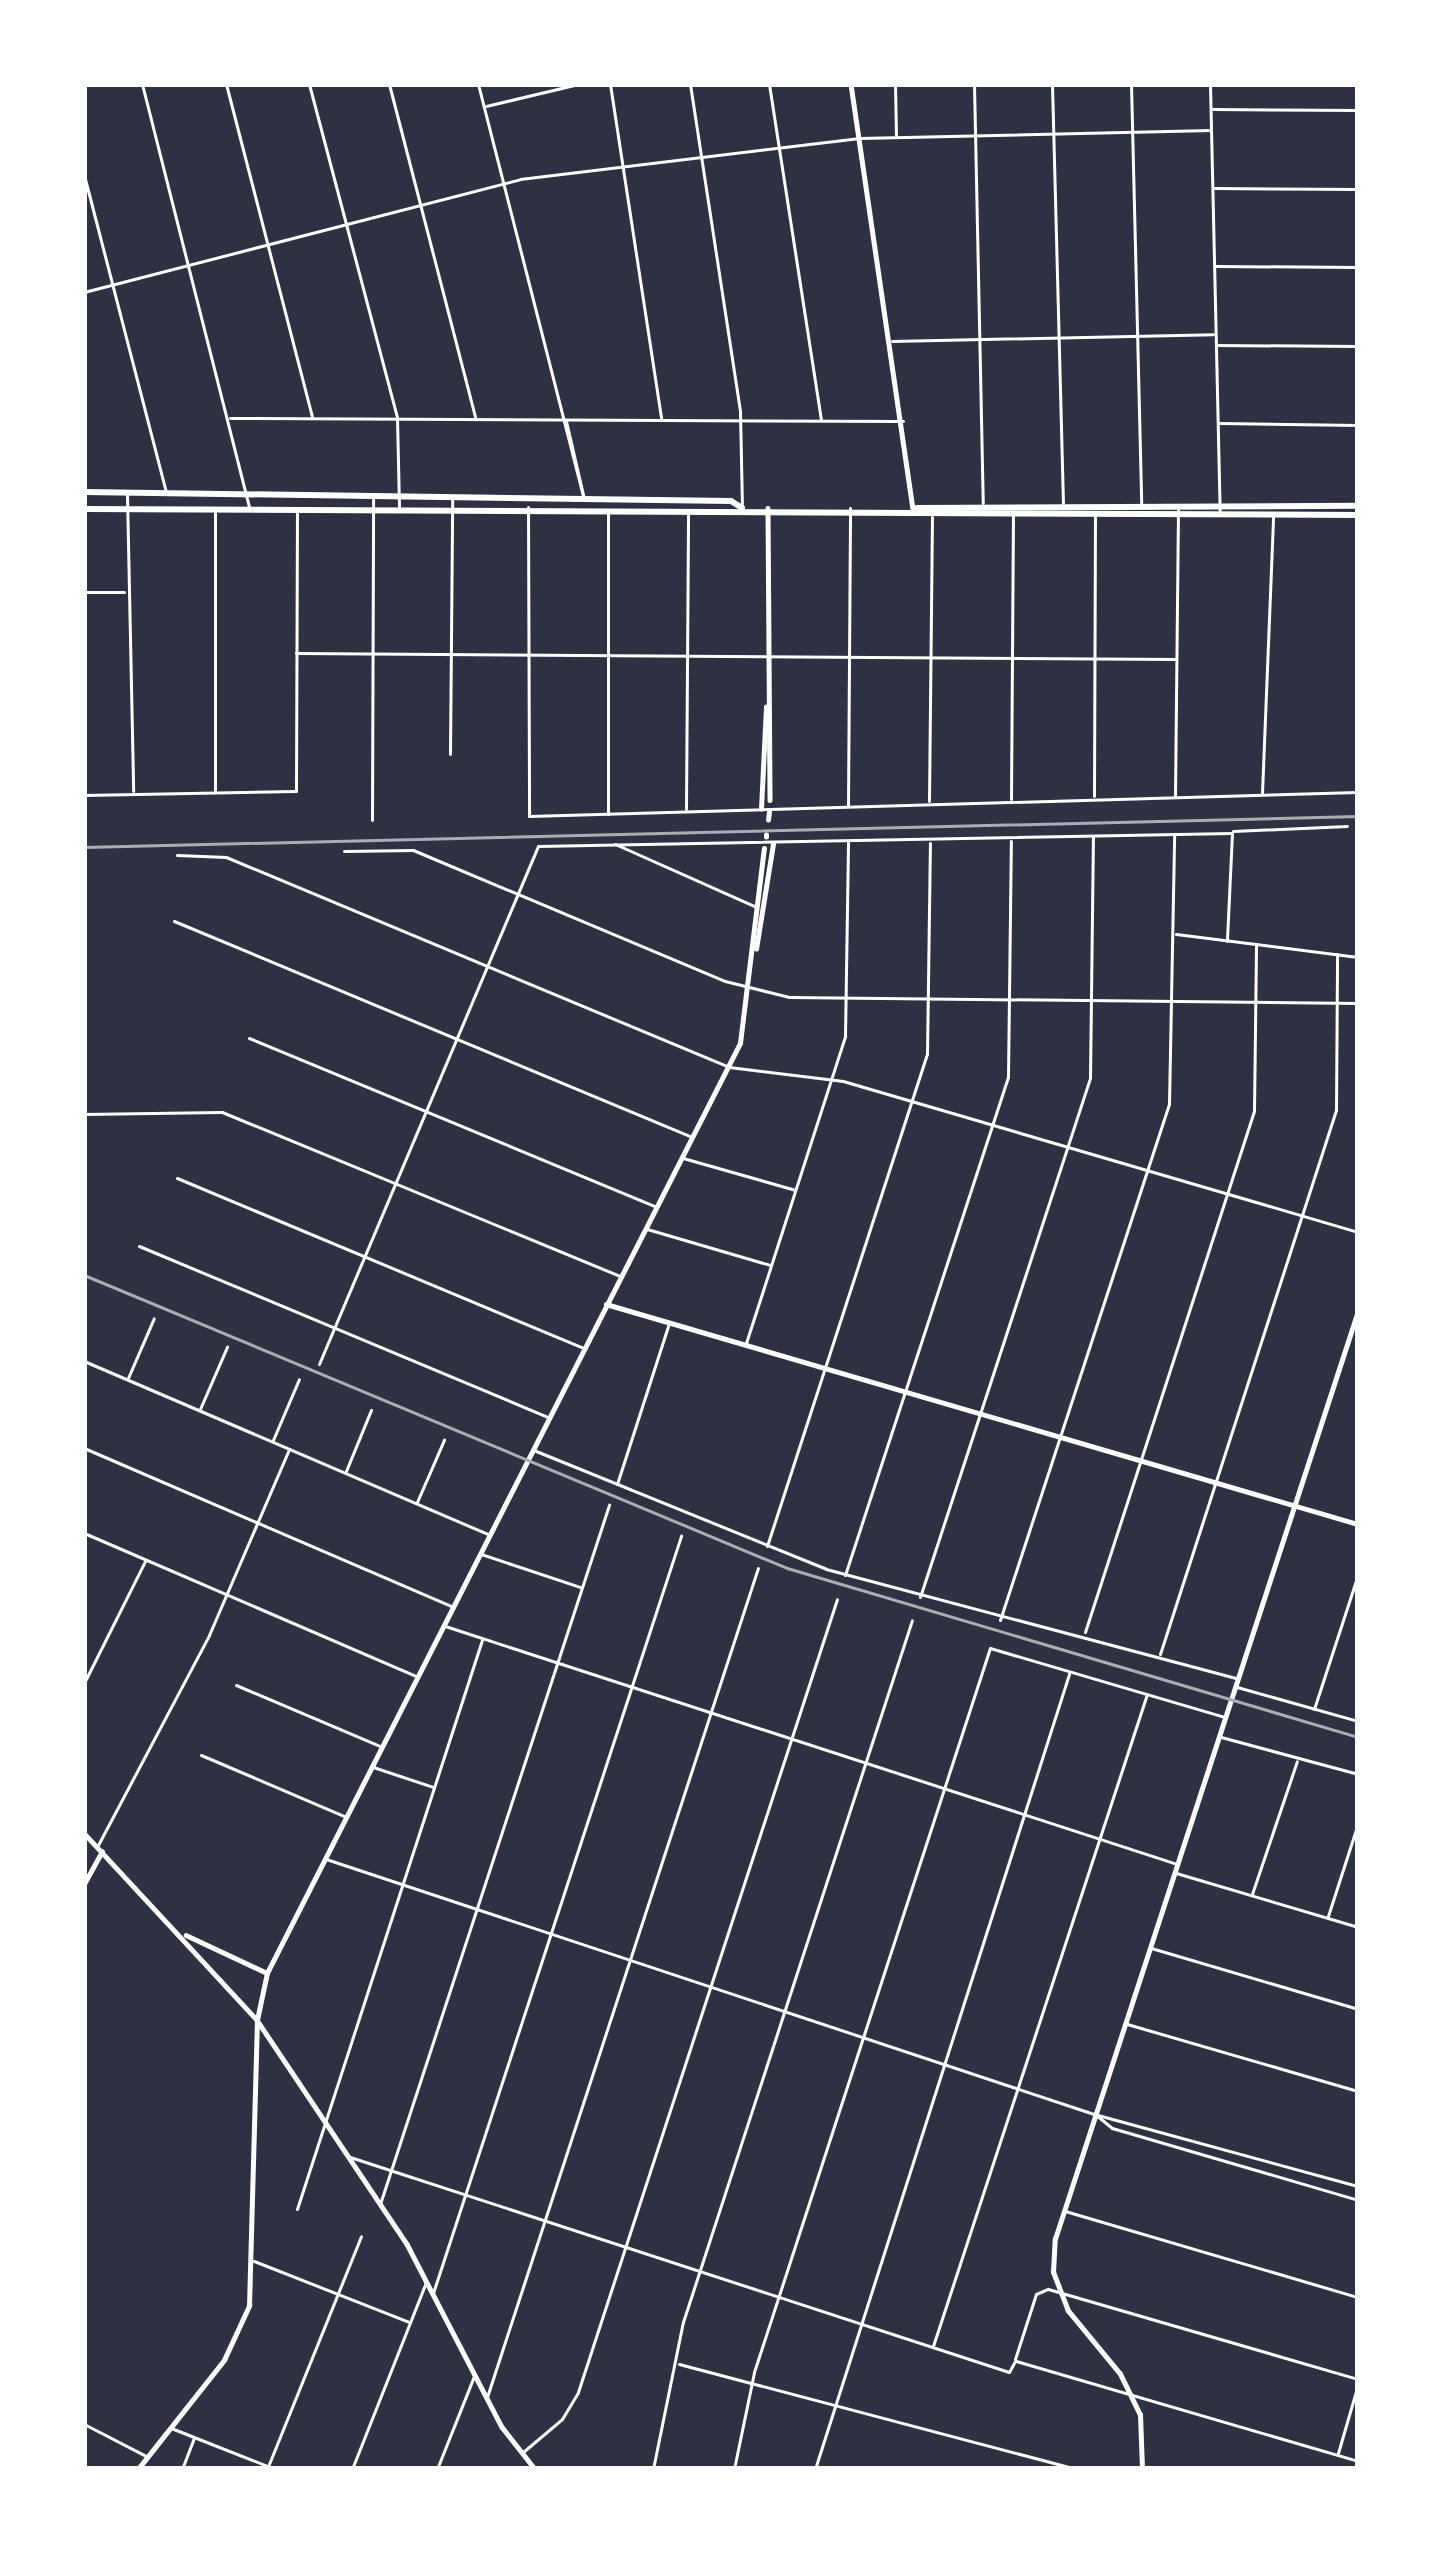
<!DOCTYPE html>
<style>
body{margin:0}
#map{position:relative;width:1442px;height:2553px;overflow:hidden;background:#2d3142;font-family:Commissioner,sans-serif}
div>[style]{position:absolute}
[style*='--x']{left:calc(var(--x)*1px);top:calc(var(--y)*1px);width:calc(var(--w)*1px);rotate:calc(var(--a)*1deg)}
.pedestrian>*{height:3px;margin:-1.5px;padding:0 1.5px;transform-origin:1.5px;border-radius:1.5px;background:#fff}
.minor>*{height:3px;margin:-1.5px;padding:0 1.5px;transform-origin:1.5px;border-radius:1.5px;background:#fff}
.tertiary>*{height:4.5px;margin:-2.25px;padding:0 2.25px;transform-origin:2.25px;border-radius:2.25px;background:#fff}
.secondary>*{height:4.5px;margin:-2.25px;padding:0 2.25px;transform-origin:2.25px;border-radius:2.25px;background:#fff}
.primary>*{height:6px;margin:-3px;padding:0 3px;transform-origin:3px;border-radius:3px;background:#fff}
.rail>*{height:3px;margin:-1.5px;padding:0 1.5px;transform-origin:1.5px;border-radius:1.5px;background:#abadb3}
span{translate:-50% -50%;white-space:nowrap;text-align:center;line-height:1.15;-webkit-text-stroke:9px #fff;paint-order:stroke}
.frame{position:absolute;inset:0;border:87px solid #fff;pointer-events:none}
</style>
<div id="map">
<div class="pedestrian">
<div style="--x:1233;--y:831;--w:114;--a:-2.5"></div>
</div>
<div class="minor">
<div style="--x:142;--y:84;--w:437;--a:75.8"></div>
<div style="--x:226;--y:84;--w:343;--a:75.5"></div>
<div style="--x:309;--y:84;--w:345;--a:75.2"></div>
<div style="--x:397;--y:418;--w:89;--a:88.7"></div>
<div style="--x:389;--y:84;--w:344;--a:75.5"></div>
<div style="--x:478;--y:84;--w:428;--a:75.7"></div>
<div style="--x:584;--y:499;--w:80;--a:-103"></div>
<div style="--x:610;--y:84;--w:338;--a:81.3"></div>
<div style="--x:690;--y:84;--w:332;--a:81.3"></div>
<div style="--x:740;--y:412;--w:92;--a:88.8"></div>
<div style="--x:769;--y:84;--w:339;--a:81.2"></div>
<div style="--x:895;--y:84;--w:51;--a:88.9"></div>
<div style="--x:974;--y:84;--w:419;--a:88.8"></div>
<div style="--x:1052;--y:84;--w:419;--a:88.5"></div>
<div style="--x:1131;--y:84;--w:420;--a:88.6"></div>
<div style="--x:1210;--y:84;--w:430;--a:88.7"></div>
<div style="--x:486;--y:106;--w:95;--a:-13.4"></div>
<div style="--x:1213;--y:109;--w:145;--a:0.4"></div>
<div style="--x:84;--y:175;--w:328;--a:75.5"></div>
<div style="--x:1214;--y:188;--w:144;--a:0.4"></div>
<div style="--x:1216;--y:266;--w:142;--a:0.4"></div>
<div style="--x:84;--y:292;--w:450;--a:-14.5"></div>
<div style="--x:520;--y:179;--w:342;--a:-6.9"></div>
<div style="--x:860;--y:138;--w:351;--a:-1.3"></div>
<div style="--x:892;--y:341;--w:321;--a:-1.2"></div>
<div style="--x:1216;--y:345;--w:142;--a:0.4"></div>
<div style="--x:230;--y:418;--w:673;--a:0.26"></div>
<div style="--x:1219;--y:423;--w:139;--a:0.8"></div>
<div style="--x:127;--y:495;--w:296;--a:88.8"></div>
<div style="--x:528;--y:507;--w:309;--a:89.8"></div>
<div style="--x:529;--y:816;--w:829;--a:-1.66"></div>
<div style="--x:215;--y:511;--w:279;--a:90"></div>
<div style="--x:1357;--y:513;--w:82;--a:-89.3"></div>
<div style="--x:84;--y:592;--w:40;--a:0"></div>
<div style="--x:296;--y:653;--w:880;--a:0.39"></div>
<div style="--x:450;--y:754;--w:254;--a:-89.5"></div>
<div style="--x:1262;--y:793;--w:278;--a:-87.7"></div>
<div style="--x:84;--y:795;--w:212;--a:-1.1"></div>
<div style="--x:296;--y:791;--w:278;--a:-89.8"></div>
<div style="--x:1094;--y:796;--w:279;--a:-89.8"></div>
<div style="--x:1175;--y:796;--w:290;--a:-89.4"></div>
<div style="--x:1011;--y:799;--w:284;--a:-89.6"></div>
<div style="--x:929;--y:801;--w:284;--a:-89.4"></div>
<div style="--x:848;--y:805;--w:297;--a:-89.6"></div>
<div style="--x:686;--y:809;--w:296;--a:-89.6"></div>
<div style="--x:608;--y:814;--w:303;--a:-90"></div>
<div style="--x:372;--y:820;--w:321;--a:-89.8"></div>
<div style="--x:615;--y:844;--w:152;--a:24"></div>
<div style="--x:344;--y:851;--w:69;--a:-0.8"></div>
<div style="--x:413;--y:850;--w:338;--a:22.8"></div>
<div style="--x:725;--y:981;--w:66;--a:14"></div>
<div style="--x:789;--y:997;--w:569;--a:0.6"></div>
<div style="--x:177;--y:855;--w:49;--a:2.3"></div>
<div style="--x:226;--y:857;--w:545;--a:22.66"></div>
<div style="--x:729;--y:1067;--w:115;--a:7"></div>
<div style="--x:843;--y:1081;--w:537;--a:16.34"></div>
<div style="--x:174;--y:921;--w:561;--a:22.64"></div>
<div style="--x:1176;--y:934;--w:183;--a:7.2"></div>
<div style="--x:249;--y:1038;--w:441;--a:22.5"></div>
<div style="--x:84;--y:1114;--w:138;--a:-0.8"></div>
<div style="--x:222;--y:1112;--w:430;--a:22.4"></div>
<div style="--x:683;--y:1158;--w:116;--a:15.9"></div>
<div style="--x:177;--y:1178;--w:441;--a:22.7"></div>
<div style="--x:647;--y:1229;--w:128;--a:16.3"></div>
<div style="--x:139;--y:1246;--w:442;--a:22.7"></div>
<div style="--x:746;--y:1343;--w:323;--a:-72.1"></div>
<div style="--x:845;--y:1036;--w:194;--a:-89.1"></div>
<div style="--x:84;--y:1361;--w:439;--a:23.2"></div>
<div style="--x:319;--y:1364;--w:562;--a:-67.08"></div>
<div style="--x:538;--y:846;--w:694;--a:-1.07"></div>
<div style="--x:1232;--y:833;--w:108;--a:92.7"></div>
<div style="--x:128;--y:1378;--w:65;--a:-66.6"></div>
<div style="--x:200;--y:1409;--w:68;--a:-66.5"></div>
<div style="--x:273;--y:1440;--w:66;--a:-66.9"></div>
<div style="--x:84;--y:1448;--w:400;--a:23.3"></div>
<div style="--x:536;--y:1451;--w:313;--a:22.1"></div>
<div style="--x:826;--y:1569;--w:424;--a:14.9"></div>
<div style="--x:346;--y:1471;--w:66;--a:-67.7"></div>
<div style="--x:617;--y:1484;--w:169;--a:-72.1"></div>
<div style="--x:417;--y:1502;--w:68;--a:-66.5"></div>
<div style="--x:84;--y:1533;--w:361;--a:23.3"></div>
<div style="--x:767;--y:1546;--w:517;--a:-71.99"></div>
<div style="--x:927;--y:1054;--w:211;--a:-89.2"></div>
<div style="--x:481;--y:1554;--w:104;--a:18.4"></div>
<div style="--x:845;--y:1575;--w:524;--a:-71.88"></div>
<div style="--x:1008;--y:1077;--w:236;--a:-89.3"></div>
<div style="--x:920;--y:1597;--w:546;--a:-71.86"></div>
<div style="--x:1090;--y:1078;--w:241;--a:-89.3"></div>
<div style="--x:1000;--y:1620;--w:543;--a:-71.87"></div>
<div style="--x:1169;--y:1104;--w:270;--a:-88.9"></div>
<div style="--x:445;--y:1626;--w:770;--a:18.01"></div>
<div style="--x:1085;--y:1632;--w:548;--a:-72.03"></div>
<div style="--x:1254;--y:1111;--w:167;--a:-89.3"></div>
<div style="--x:1160;--y:1654;--w:572;--a:-72.07"></div>
<div style="--x:1336;--y:1110;--w:156;--a:-89.6"></div>
<div style="--x:84;--y:1683;--w:136;--a:-63.4"></div>
<div style="--x:236;--y:1685;--w:156;--a:23"></div>
<div style="--x:1237;--y:1687;--w:126;--a:15.7"></div>
<div style="--x:1314;--y:1709;--w:142;--a:-71.9"></div>
<div style="--x:1221;--y:1737;--w:142;--a:15.1"></div>
<div style="--x:201;--y:1755;--w:155;--a:23.1"></div>
<div style="--x:373;--y:1767;--w:63;--a:18.4"></div>
<div style="--x:98;--y:1845;--w:238;--a:-62.1"></div>
<div style="--x:209;--y:1635;--w:202;--a:-66.7"></div>
<div style="--x:326;--y:1859;--w:809;--a:18.37"></div>
<div style="--x:1094;--y:2114;--w:274;--a:15.3"></div>
<div style="--x:1176;--y:1873;--w:190;--a:16.5"></div>
<div style="--x:1252;--y:1894;--w:140;--a:-71.3"></div>
<div style="--x:1328;--y:1916;--w:98;--a:-72.1"></div>
<div style="--x:1151;--y:1948;--w:216;--a:16.4"></div>
<div style="--x:1127;--y:2024;--w:241;--a:16.2"></div>
<div style="--x:1096;--y:2115;--w:21;--a:39"></div>
<div style="--x:1112;--y:2128;--w:256;--a:16.3"></div>
<div style="--x:350;--y:2157;--w:693;--a:18.07"></div>
<div style="--x:1009;--y:2372;--w:13;--a:-61"></div>
<div style="--x:380;--y:2204;--w:736;--a:-71.86"></div>
<div style="--x:297;--y:2209;--w:598;--a:-71.99"></div>
<div style="--x:1065;--y:2211;--w:305;--a:16.4"></div>
<div style="--x:254;--y:2261;--w:167;--a:21.5"></div>
<div style="--x:433;--y:2293;--w:797;--a:-71.86"></div>
<div style="--x:933;--y:2346;--w:686;--a:-71.83"></div>
<div style="--x:1015;--y:2359;--w:68;--a:-72.1"></div>
<div style="--x:1036;--y:2294;--w:13;--a:-23"></div>
<div style="--x:1048;--y:2289;--w:323;--a:16.2"></div>
<div style="--x:1016;--y:2361;--w:356;--a:16.3"></div>
<div style="--x:679;--y:2364;--w:412;--a:14.8"></div>
<div style="--x:487;--y:2397;--w:872;--a:-71.9"></div>
<div style="--x:84;--y:2424;--w:70;--a:27.3"></div>
<div style="--x:171;--y:2428;--w:112;--a:21.5"></div>
<div style="--x:523;--y:2452;--w:51;--a:-40.2"></div>
<div style="--x:562;--y:2419;--w:31;--a:-59"></div>
<div style="--x:578;--y:2392;--w:834;--a:-71.91"></div>
<div style="--x:1338;--y:2453;--w:72;--a:-73.8"></div>
<div style="--x:182;--y:2469;--w:33;--a:-69"></div>
<div style="--x:267;--y:2469;--w:251;--a:-68"></div>
<div style="--x:352;--y:2469;--w:201;--a:-68.4"></div>
<div style="--x:437;--y:2469;--w:100;--a:-68.3"></div>
<div style="--x:653;--y:2469;--w:150;--a:-78.5"></div>
<div style="--x:683;--y:2322;--w:738;--a:-71.93"></div>
<div style="--x:734;--y:2469;--w:99;--a:-78.3"></div>
<div style="--x:754;--y:2372;--w:761;--a:-71.95"></div>
<div style="--x:990;--y:1648;--w:245;--a:16.4"></div>
<div style="--x:815;--y:2469;--w:835;--a:-72.28"></div>
</div>
<div class="tertiary">
<div style="--x:84;--y:1884;--w:37;--a:-61"></div>
</div>
<div class="secondary">
<div style="--x:851;--y:84;--w:429;--a:81.7"></div>
<div style="--x:768;--y:508;--w:292;--a:89.6"></div>
<div style="--x:761;--y:809;--w:102;--a:-87.2"></div>
<div style="--x:768;--y:820;--w:8;--a:-83"></div>
<div style="--x:766;--y:837;--w:2;--a:-90"></div>
<div style="--x:756;--y:949;--w:106;--a:-80.8"></div>
<div style="--x:606;--y:1304;--w:784;--a:16.31"></div>
<div style="--x:84;--y:1833;--w:255;--a:47.2"></div>
<div style="--x:257;--y:2020;--w:270;--a:56.2"></div>
<div style="--x:407;--y:2244;--w:206;--a:62.6"></div>
<div style="--x:502;--y:2427;--w:53;--a:51.8"></div>
<div style="--x:186;--y:1935;--w:89;--a:25.1"></div>
<div style="--x:138;--y:2469;--w:139;--a:-51.7"></div>
<div style="--x:224;--y:2360;--w:60;--a:-65.2"></div>
<div style="--x:249;--y:2306;--w:286;--a:-88.4"></div>
<div style="--x:257;--y:2020;--w:48;--a:-78"></div>
<div style="--x:267;--y:1973;--w:1043;--a:-63.04"></div>
<div style="--x:740;--y:1043;--w:196;--a:-83"></div>
<div style="--x:1142;--y:2469;--w:54;--a:-92.1"></div>
<div style="--x:1140;--y:2415;--w:46;--a:-116"></div>
<div style="--x:1120;--y:2374;--w:82;--a:-129.5"></div>
<div style="--x:1068;--y:2311;--w:42;--a:-111"></div>
<div style="--x:1053;--y:2272;--w:33;--a:-87"></div>
<div style="--x:1055;--y:2239;--w:976;--a:-71.92"></div>
</div>
<div class="primary">
<div style="--x:84;--y:492;--w:647;--a:0.8"></div>
<div style="--x:731;--y:501;--w:13;--a:32"></div>
<div style="--x:917;--y:508;--w:441;--a:-0.3"></div>
<div style="--x:84;--y:509;--w:1274;--a:0.27"></div>
</div>
<div class="rail">
<div style="--x:84;--y:847;--w:1274;--a:-1.39"></div>
<div style="--x:84;--y:1275;--w:762;--a:22.63"></div>
<div style="--x:787;--y:1568;--w:595;--a:16.49"></div>
</div>
<div class="frame"></div>
</div>
